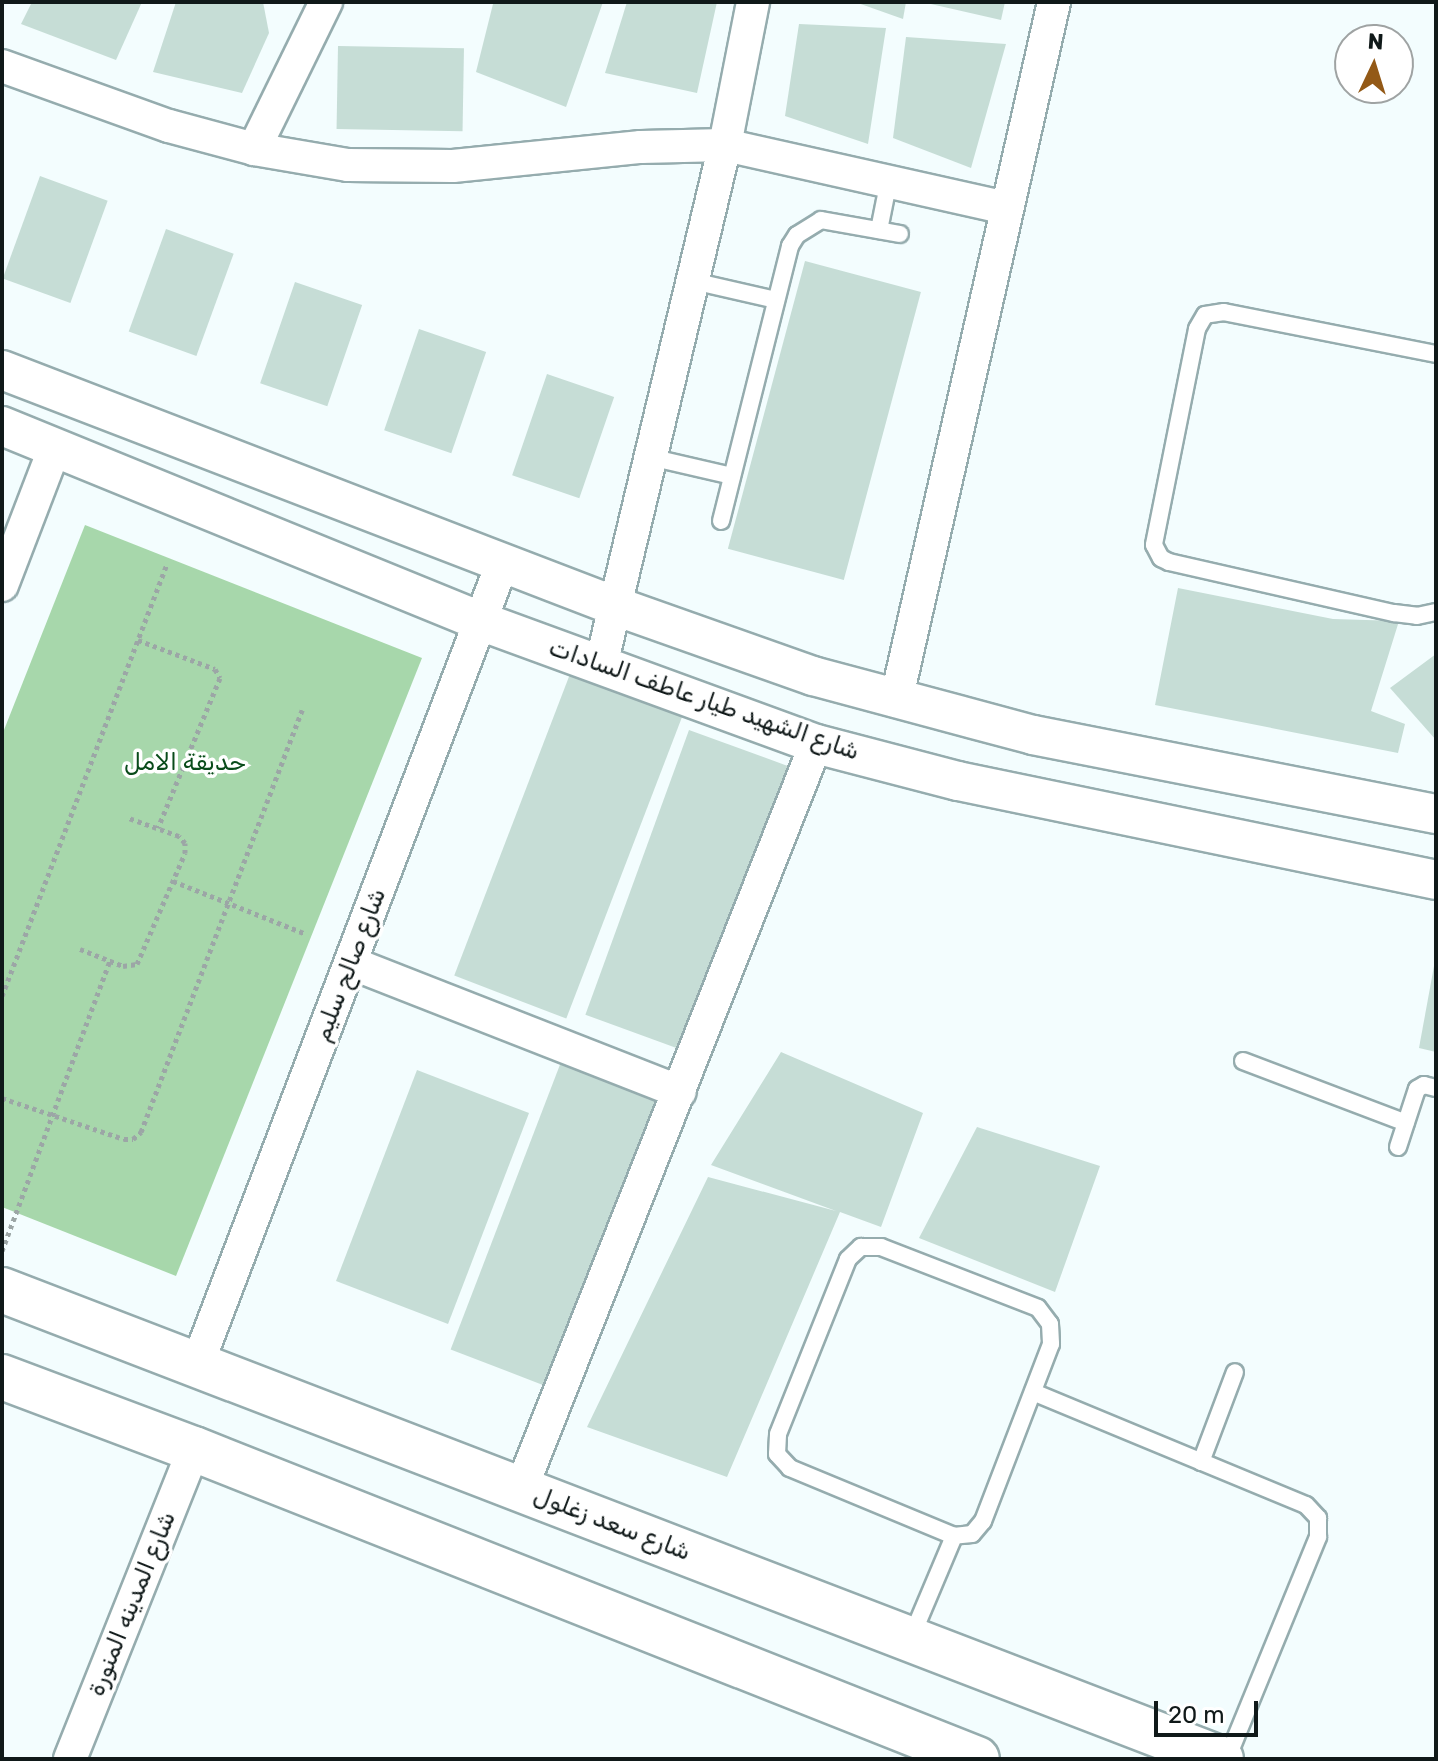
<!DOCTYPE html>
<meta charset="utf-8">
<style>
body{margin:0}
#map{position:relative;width:1438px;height:1761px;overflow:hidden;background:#f3fdfe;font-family:Rubik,Vazirmatn,sans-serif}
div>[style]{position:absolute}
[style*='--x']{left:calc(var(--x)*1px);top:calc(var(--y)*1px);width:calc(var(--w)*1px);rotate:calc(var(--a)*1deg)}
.green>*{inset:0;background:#a7d7ab}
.building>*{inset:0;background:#c6ddd6;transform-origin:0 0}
.path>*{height:5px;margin-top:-2.5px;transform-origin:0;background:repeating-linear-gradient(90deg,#9ca6a6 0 4px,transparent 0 8px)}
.roads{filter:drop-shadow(2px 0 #95acae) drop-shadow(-2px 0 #95acae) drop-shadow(0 2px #95acae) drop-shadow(0 -2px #95acae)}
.service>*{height:16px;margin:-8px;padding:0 8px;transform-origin:8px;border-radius:8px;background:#fff}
.minor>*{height:32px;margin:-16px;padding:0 16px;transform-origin:16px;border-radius:16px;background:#fff}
.tertiary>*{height:38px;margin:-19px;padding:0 19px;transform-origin:19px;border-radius:19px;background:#fff}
.primary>*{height:44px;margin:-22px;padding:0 22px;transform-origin:22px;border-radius:22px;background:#fff}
span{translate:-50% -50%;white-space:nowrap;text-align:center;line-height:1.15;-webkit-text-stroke:7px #fff;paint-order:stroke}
.street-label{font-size:24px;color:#101919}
.park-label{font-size:24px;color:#094b1a}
.frame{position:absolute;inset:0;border:4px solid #101919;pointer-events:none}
.north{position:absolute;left:1334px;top:24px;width:80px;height:80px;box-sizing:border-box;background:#fff;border:2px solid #9fa3a3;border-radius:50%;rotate:4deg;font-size:22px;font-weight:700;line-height:32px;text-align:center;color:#101919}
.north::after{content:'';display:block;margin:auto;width:28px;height:36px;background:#935916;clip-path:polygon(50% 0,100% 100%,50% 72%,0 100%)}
.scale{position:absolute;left:1154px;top:1701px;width:104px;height:36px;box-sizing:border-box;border:4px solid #101919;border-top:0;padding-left:10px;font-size:24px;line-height:28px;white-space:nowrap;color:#101919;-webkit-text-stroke:6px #fff;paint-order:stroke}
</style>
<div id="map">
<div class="green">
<div style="clip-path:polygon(85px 525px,422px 658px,176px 1276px,2px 1207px,2px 735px)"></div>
</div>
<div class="building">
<div style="clip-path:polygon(32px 2px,142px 2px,116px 60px,21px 24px)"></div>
<div style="clip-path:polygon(176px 2px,263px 2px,269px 33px,242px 93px,153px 72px)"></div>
<div style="clip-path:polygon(502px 2px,603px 2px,566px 107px,476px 72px,493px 4px)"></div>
<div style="clip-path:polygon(627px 2px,717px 2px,697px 93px,605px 73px)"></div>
<div style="clip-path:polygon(855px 2px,906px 2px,903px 19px)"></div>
<div style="clip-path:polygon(922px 2px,1005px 2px,1001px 20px)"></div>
<div style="clip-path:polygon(799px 24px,886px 28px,868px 144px,785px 116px)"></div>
<div style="clip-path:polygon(906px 37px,1006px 44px,971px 168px,893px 138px)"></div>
<div style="left:338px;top:46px;width:126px;height:83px;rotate:1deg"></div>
<div style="left:40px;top:176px;width:72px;height:109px;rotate:20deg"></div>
<div style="left:166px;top:229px;width:72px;height:109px;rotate:20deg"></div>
<div style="left:805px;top:261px;width:120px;height:298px;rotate:15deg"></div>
<div style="left:295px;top:282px;width:71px;height:107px;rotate:19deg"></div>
<div style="left:419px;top:329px;width:71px;height:107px;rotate:19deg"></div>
<div style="left:547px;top:374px;width:71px;height:107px;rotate:19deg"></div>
<div style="clip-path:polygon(1178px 588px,1333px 619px,1399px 621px,1371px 711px,1405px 724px,1398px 753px,1155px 705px)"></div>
<div style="clip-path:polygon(1436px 654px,1436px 740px,1390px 688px)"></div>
<div style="left:570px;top:674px;width:120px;height:323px;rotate:21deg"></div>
<div style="left:689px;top:730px;width:113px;height:303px;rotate:20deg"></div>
<div style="clip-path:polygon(1434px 966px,1436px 966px,1436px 1052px,1419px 1048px)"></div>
<div style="clip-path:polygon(781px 1052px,923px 1113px,881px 1227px,840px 1212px,727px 1477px,587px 1427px,708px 1177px,836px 1211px,711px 1165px)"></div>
<div style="left:561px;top:1062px;width:105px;height:308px;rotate:21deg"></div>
<div style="left:417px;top:1070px;width:120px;height:226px;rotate:21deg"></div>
<div style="clip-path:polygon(977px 1127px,1100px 1166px,1055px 1292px,919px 1238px)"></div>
</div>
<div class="path">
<div style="--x:138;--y:640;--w:82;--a:20.6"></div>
<div style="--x:215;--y:669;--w:10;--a:61"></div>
<div style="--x:220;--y:678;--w:162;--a:112.5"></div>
<div style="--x:173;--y:881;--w:141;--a:21.7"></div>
<div style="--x:80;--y:949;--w:46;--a:21.6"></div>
<div style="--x:123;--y:966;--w:14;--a:-8"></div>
<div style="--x:137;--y:964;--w:121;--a:-66.6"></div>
<div style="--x:185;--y:853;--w:10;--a:-90"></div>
<div style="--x:185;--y:843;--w:9;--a:-131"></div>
<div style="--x:179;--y:836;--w:53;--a:-160.2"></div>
<div style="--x:2;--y:996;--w:462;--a:-69.1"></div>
<div style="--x:2;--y:1098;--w:129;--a:18.6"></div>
<div style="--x:124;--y:1139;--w:9;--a:0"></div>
<div style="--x:133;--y:1139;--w:11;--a:-41"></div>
<div style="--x:141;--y:1132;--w:452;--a:-69.1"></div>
<div style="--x:2;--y:1251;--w:309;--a:-69.6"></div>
</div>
<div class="roads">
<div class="service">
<div style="--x:879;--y:230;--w:51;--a:-78.7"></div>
<div style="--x:693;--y:281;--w:85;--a:12.9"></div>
<div style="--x:1436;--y:354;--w:216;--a:-168.8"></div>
<div style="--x:1224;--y:312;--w:19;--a:171"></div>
<div style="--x:1205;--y:315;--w:16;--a:120"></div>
<div style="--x:1197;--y:329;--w:220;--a:101.3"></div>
<div style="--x:1154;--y:545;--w:15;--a:62"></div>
<div style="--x:1161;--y:558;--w:9;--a:27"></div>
<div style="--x:1169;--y:562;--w:231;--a:12.8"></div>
<div style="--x:1394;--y:613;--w:23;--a:7"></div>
<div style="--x:1417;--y:616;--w:19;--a:-12"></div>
<div style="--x:650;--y:457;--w:84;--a:13"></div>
<div style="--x:721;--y:521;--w:284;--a:-75.9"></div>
<div style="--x:790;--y:246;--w:13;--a:-58"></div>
<div style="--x:797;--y:235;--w:28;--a:-32"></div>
<div style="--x:821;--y:220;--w:80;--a:10"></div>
<div style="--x:1243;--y:1061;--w:174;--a:20.8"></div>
<div style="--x:1398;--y:1147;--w:61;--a:-71.9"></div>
<div style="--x:1417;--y:1089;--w:8;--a:-30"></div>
<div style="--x:1424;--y:1085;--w:12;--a:14"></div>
<div style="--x:861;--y:1247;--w:20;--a:0"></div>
<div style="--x:881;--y:1247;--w:168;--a:21.2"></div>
<div style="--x:1038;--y:1308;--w:20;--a:53"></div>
<div style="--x:1050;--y:1324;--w:20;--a:87"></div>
<div style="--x:1051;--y:1344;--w:190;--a:111"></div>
<div style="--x:983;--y:1521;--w:17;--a:130"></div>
<div style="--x:972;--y:1534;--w:18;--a:174"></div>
<div style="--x:954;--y:1536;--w:178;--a:-157.5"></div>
<div style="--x:790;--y:1468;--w:19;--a:-133"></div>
<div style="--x:777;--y:1454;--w:20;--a:-87"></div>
<div style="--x:778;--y:1434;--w:188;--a:-68.2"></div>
<div style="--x:848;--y:1259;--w:18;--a:-43"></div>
<div style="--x:1033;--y:1392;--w:295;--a:22.5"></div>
<div style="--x:1306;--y:1505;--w:18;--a:47"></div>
<div style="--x:1318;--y:1518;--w:19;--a:90"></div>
<div style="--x:1318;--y:1537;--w:240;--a:112.3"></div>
<div style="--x:1201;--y:1462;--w:96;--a:-69.3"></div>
<div style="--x:911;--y:1638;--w:111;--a:-67.1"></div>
</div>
<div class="minor">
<div style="--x:2;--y:66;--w:177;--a:19.8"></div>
<div style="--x:169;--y:126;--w:88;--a:15.1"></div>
<div style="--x:254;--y:149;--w:95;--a:9.7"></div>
<div style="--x:348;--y:165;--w:105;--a:0.5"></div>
<div style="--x:453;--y:166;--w:189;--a:-5.8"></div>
<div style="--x:641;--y:147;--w:84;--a:-1.4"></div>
<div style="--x:725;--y:145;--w:289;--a:12.6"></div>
<div style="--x:254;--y:149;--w:164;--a:-63.9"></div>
<div style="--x:2;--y:585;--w:148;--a:-69"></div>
<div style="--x:601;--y:665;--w:535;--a:-76.59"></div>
<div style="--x:725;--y:145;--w:146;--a:-78.9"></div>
<div style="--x:896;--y:701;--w:717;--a:-77.26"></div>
<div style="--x:351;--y:963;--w:353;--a:21.4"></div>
<div style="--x:197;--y:1365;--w:857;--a:-69.15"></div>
<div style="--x:521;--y:1489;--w:801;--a:-68.4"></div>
<div style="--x:70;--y:1759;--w:334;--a:-68.2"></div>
</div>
<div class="tertiary">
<div style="--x:2;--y:370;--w:657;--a:21.06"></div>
<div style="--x:615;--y:606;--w:210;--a:19.5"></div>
<div style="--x:813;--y:676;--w:228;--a:15"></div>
<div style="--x:1033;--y:735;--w:411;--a:11.1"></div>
<div style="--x:2;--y:426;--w:516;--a:22.19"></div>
<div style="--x:480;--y:621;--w:358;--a:20.1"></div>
<div style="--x:816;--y:744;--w:147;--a:14.6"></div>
<div style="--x:958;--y:781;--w:488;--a:11.7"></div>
</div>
<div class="primary">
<div style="--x:2;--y:1290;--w:1306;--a:21.04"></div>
<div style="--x:2;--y:1377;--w:205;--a:20.6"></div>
<div style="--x:194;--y:1449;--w:842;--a:21.6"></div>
</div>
</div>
<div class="street-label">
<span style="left:704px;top:700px;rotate:19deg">شارع الشهيد طيار عاطف السادات</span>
<span style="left:350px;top:965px;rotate:-69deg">شارع صالح سليم</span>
<span style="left:612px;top:1524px;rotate:21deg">شارع سعد زغلول</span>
<span style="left:132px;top:1604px;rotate:-68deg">شارع المدينه المنورة</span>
</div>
<div class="park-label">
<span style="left:185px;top:763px">حديقة الامل</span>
</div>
<div class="frame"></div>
<div class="north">N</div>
<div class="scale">20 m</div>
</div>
